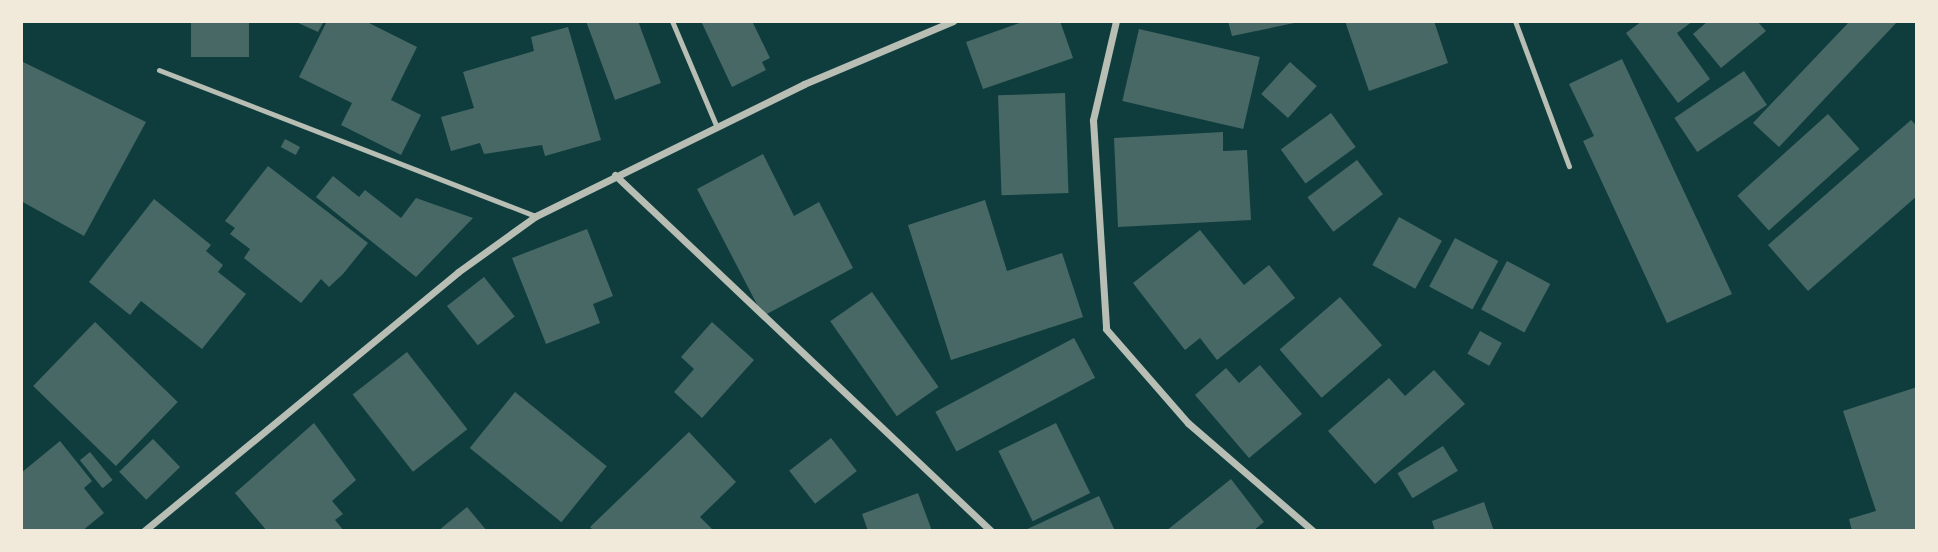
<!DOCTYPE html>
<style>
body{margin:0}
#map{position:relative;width:1938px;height:552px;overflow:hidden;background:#0f3d3e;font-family:"Golos Text",sans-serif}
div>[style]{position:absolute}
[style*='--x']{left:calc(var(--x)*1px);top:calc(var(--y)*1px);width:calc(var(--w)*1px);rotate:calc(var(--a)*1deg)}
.building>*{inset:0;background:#486865;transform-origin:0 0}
.service>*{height:5px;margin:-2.5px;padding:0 2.5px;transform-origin:2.5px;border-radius:2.5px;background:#b8beb3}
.minor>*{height:7px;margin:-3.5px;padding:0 3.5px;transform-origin:3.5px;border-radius:3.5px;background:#b8beb3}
span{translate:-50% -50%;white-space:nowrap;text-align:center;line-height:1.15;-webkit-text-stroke:7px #f1e9da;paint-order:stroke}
.frame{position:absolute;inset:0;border:23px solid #f1e9da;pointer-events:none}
</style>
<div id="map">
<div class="building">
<div style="left:191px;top:21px;width:58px;height:36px"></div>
<div style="clip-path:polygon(294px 21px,324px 21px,318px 32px)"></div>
<div style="clip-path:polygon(327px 21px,365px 21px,417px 47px,391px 100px,421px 115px,401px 155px,341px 125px,352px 103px,299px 77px)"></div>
<div style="clip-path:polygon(586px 21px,638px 21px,661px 83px,615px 100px)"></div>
<div style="clip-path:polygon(701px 21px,752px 21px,770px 58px,762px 62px,766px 70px,732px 87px)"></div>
<div style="clip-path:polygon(1025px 21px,1060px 21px,1073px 58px,983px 89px,966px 42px)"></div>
<div style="clip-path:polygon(1228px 21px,1299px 21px,1299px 22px,1232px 36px)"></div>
<div style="clip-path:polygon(1345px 21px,1434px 21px,1448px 63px,1369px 91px)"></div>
<div style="clip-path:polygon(1642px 21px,1693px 21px,1677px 33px,1710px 79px,1678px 103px,1626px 33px)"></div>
<div style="clip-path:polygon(1708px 21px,1757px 21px,1766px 31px,1721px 68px,1693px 34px)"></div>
<div style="clip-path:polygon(1850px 21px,1898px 21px,1779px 147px,1753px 123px)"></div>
<div style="clip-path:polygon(568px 27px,601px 140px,545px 156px,542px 145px,484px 154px,480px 143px,451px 151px,441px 117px,474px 108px,463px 72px,534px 51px,531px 37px)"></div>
<div style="left:1139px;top:29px;width:124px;height:74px;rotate:13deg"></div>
<div style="clip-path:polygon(1622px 59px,1732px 294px,1667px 323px,1583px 141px,1594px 136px,1569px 84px)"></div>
<div style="clip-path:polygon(21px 61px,146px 122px,84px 236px,21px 201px)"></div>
<div style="left:1290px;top:62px;width:36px;height:43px;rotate:42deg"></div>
<div style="left:1744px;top:71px;width:41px;height:84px;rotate:56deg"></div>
<div style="left:1065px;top:93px;width:100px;height:67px;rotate:88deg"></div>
<div style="left:1331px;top:113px;width:42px;height:62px;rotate:54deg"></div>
<div style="left:1828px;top:114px;width:47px;height:122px;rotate:48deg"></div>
<div style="clip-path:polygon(1911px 120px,1917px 126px,1917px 196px,1808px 291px,1768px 245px)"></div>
<div style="clip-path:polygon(1223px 132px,1223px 151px,1247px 150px,1251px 220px,1118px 227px,1114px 138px)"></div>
<div style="left:285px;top:139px;width:17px;height:9px;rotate:28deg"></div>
<div style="clip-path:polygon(763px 154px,794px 216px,819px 202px,853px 268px,763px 316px,697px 189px)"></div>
<div style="left:1357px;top:160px;width:43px;height:62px;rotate:53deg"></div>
<div style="clip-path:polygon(268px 166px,368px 243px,343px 274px,329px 287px,321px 279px,301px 303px,244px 258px,250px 249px,230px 234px,235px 228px,225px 221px)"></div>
<div style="clip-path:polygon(333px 176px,359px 197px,365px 190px,401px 218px,416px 198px,473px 218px,416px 277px,316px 197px)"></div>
<div style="clip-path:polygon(154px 199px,211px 245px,206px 251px,223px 265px,218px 272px,246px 294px,202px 349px,141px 301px,130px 315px,89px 282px)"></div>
<div style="clip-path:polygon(985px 200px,1007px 271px,1062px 253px,1083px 317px,951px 360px,908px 225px)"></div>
<div style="left:1399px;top:217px;width:49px;height:55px;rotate:29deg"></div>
<div style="clip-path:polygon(587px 229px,613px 296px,593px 304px,600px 323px,546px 344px,512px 258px)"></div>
<div style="clip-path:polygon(1200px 230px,1244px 285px,1269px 265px,1295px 298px,1217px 360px,1200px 338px,1185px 350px,1133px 283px)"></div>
<div style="left:1455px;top:238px;width:49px;height:55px;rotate:28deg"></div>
<div style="left:1507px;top:261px;width:49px;height:55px;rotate:28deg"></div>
<div style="left:484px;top:277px;width:50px;height:47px;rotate:52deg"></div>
<div style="left:872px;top:292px;width:116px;height:51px;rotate:55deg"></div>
<div style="left:1340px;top:297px;width:64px;height:80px;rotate:49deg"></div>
<div style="left:95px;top:322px;width:115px;height:89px;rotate:44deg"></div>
<div style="clip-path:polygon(712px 322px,754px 360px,702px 418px,674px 392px,694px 369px,681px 357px)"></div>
<div style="left:1480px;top:331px;width:25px;height:26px;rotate:29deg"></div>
<div style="left:1074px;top:338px;width:45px;height:157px;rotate:62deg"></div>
<div style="left:407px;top:352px;width:98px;height:69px;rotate:52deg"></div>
<div style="clip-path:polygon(1260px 365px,1302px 414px,1249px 458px,1195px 395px,1226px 368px,1239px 383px)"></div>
<div style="clip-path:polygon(1434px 370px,1465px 404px,1375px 484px,1328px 431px,1389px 378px,1405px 396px)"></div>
<div style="clip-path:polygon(1917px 387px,1917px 531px,1852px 531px,1849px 519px,1876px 511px,1843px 411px)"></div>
<div style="left:515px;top:392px;width:118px;height:72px;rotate:39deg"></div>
<div style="clip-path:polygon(314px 423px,356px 480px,332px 501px,343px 514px,335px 520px,344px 531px,267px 531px,235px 493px)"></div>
<div style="left:1056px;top:423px;width:78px;height:64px;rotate:64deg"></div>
<div style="clip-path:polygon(689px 432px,736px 482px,700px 517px,714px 531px,594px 531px,590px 527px)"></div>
<div style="left:831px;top:438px;width:42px;height:53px;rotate:52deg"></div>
<div style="left:153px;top:439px;width:39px;height:47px;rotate:46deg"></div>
<div style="clip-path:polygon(60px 441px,92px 481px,84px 488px,104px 513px,82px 531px,21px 531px,21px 473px)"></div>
<div style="left:1443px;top:446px;width:29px;height:53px;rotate:59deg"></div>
<div style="left:90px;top:452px;width:36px;height:13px;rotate:51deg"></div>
<div style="clip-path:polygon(1231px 479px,1264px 522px,1253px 531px,1166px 531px)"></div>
<div style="clip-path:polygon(918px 493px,932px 531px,868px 531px,862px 514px)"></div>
<div style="clip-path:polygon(1099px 496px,1115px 531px,1023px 531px)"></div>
<div style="clip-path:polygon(1484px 502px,1494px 531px,1435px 531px,1432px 521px)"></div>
<div style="clip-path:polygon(467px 507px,487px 531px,438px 531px)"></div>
</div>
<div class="service">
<div style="--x:672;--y:21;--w:113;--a:67.1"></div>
<div style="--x:1515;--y:21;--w:155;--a:69.6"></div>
<div style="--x:159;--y:70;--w:404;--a:21.2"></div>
</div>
<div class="minor">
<div style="--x:1116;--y:21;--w:102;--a:103.1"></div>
<div style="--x:1093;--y:120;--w:209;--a:86.4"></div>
<div style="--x:1106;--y:329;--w:125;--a:48.9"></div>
<div style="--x:1188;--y:423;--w:165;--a:40.8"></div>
<div style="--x:615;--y:175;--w:518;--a:43.43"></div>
<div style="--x:144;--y:531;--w:407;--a:-39.5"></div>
<div style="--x:458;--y:272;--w:96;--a:-35.7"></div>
<div style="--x:536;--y:216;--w:299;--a:-26.2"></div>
<div style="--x:804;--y:84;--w:162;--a:-22.9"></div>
</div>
<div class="frame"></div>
</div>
